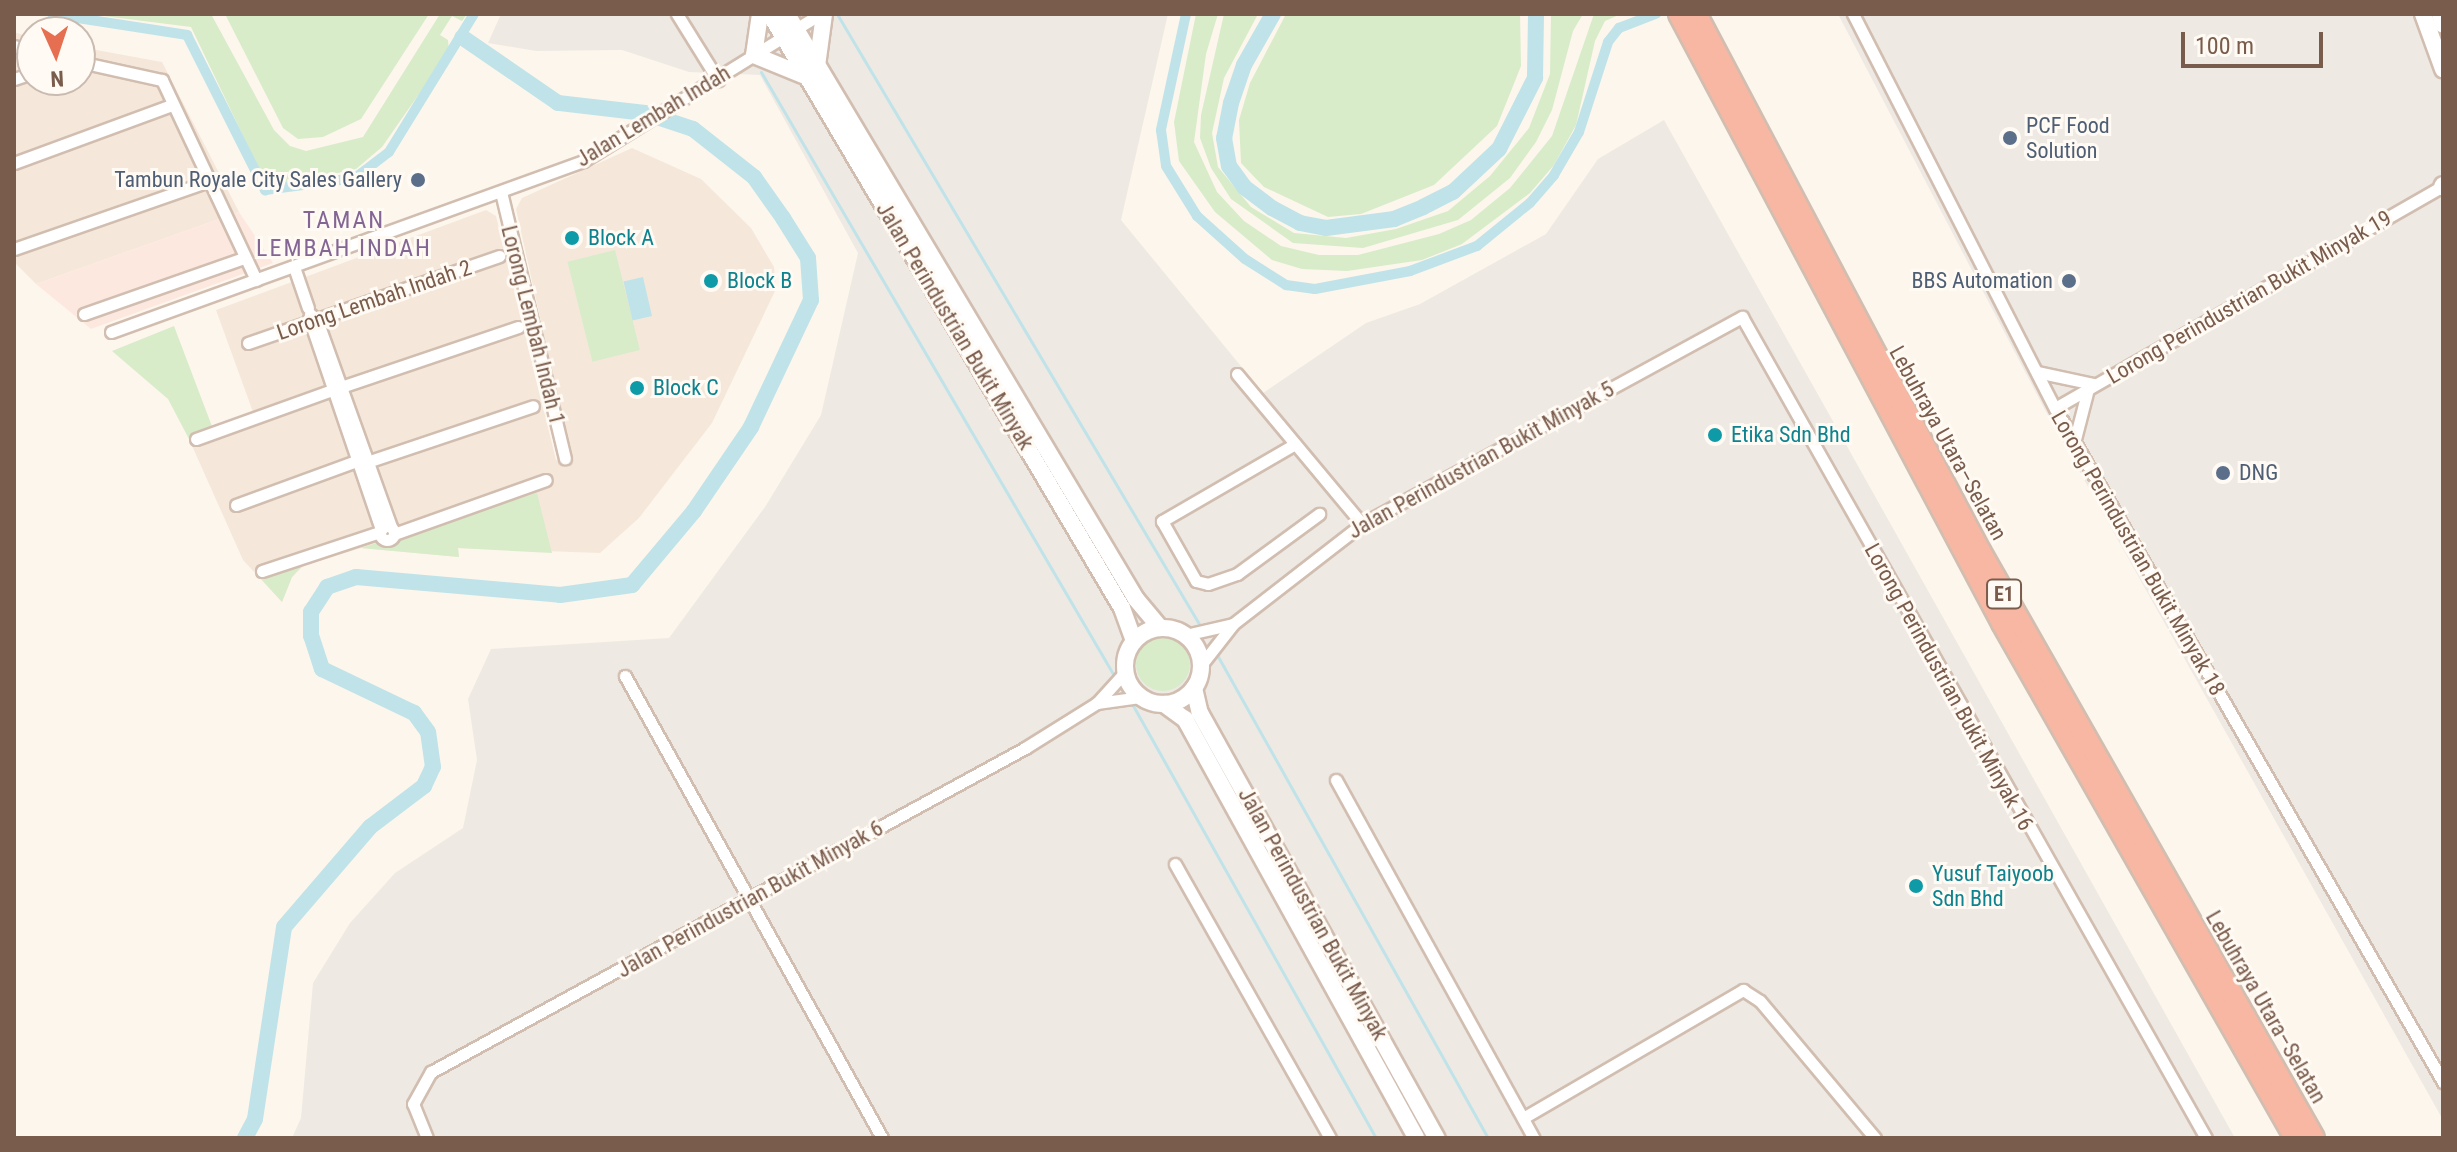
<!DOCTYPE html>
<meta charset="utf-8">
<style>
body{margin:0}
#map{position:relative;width:2457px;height:1152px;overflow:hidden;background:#fdf6ec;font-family:"Roboto Condensed",sans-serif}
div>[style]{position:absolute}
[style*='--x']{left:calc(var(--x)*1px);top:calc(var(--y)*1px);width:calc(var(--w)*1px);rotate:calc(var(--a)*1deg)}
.residential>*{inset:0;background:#f5e8da}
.commercial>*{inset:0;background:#fde8e0}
.industrial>*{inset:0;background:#efe9e4}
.green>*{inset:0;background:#d8ecc9;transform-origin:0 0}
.round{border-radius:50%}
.water>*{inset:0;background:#bfe3e8;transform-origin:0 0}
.stream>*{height:3px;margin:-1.5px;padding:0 1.5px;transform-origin:1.5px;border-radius:1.5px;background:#bfe3e8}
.canal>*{height:10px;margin:-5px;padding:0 5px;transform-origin:5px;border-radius:5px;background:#bfe3e8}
.river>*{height:16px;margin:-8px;padding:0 8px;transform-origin:8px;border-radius:8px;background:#bfe3e8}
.roads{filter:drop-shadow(2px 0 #d1beb0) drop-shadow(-2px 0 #d1beb0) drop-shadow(0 2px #d1beb0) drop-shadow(0 -2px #d1beb0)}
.street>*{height:11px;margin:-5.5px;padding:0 5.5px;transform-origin:5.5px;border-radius:5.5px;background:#fff}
.street>.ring{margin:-5.5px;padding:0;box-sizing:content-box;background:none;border:11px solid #fff;border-radius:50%}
.secondary>*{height:16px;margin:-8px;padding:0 8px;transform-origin:8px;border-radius:8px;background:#fff}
.secondary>.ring{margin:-8px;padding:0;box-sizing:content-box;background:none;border:16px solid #fff;border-radius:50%}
.highway>*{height:20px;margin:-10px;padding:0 10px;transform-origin:10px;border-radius:10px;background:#f7b7a3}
.dots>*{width:22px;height:22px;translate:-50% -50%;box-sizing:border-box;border:4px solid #fffaf3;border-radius:50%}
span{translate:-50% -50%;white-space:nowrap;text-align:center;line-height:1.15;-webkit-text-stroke:6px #fffaf3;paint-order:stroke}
.shield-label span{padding:2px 6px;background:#fffaf3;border:2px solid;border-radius:6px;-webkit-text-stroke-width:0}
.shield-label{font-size:20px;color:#7a5c4d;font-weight:700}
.street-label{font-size:22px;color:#7a5c4d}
.service-label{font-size:22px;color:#4e5e75}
.left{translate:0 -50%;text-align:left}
.right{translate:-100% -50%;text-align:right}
.culture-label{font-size:22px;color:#0d838f}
.neighbourhood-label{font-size:24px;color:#846695;letter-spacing:2px}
.frame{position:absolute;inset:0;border:16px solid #7a5c4d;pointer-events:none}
.north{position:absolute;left:16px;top:16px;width:80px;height:80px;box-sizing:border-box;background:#fffaf3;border:2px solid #cabbb1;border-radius:50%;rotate:177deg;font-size:22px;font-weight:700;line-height:32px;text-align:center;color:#7a5c4d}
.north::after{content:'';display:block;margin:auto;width:28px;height:36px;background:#e76f51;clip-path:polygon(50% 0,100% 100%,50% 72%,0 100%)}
.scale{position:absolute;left:2181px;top:32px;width:142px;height:36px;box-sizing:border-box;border:4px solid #7a5c4d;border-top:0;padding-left:10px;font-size:24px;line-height:28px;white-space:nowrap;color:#7a5c4d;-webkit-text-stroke:6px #fffaf3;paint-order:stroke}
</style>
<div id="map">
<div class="residential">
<div style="clip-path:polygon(14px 32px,32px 38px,32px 80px,80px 80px,80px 47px,162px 62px,239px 212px,36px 284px,14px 262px)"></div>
<div style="clip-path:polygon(632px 148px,701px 179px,751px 228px,774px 267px,776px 289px,712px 423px,639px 518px,600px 553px,458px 548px,459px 557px,361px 548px,303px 566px,292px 577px,282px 602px,243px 560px,189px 439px,253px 412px,216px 310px,486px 210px,496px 216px,556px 460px,571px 457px,516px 209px,522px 198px)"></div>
</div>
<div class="commercial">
<div style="clip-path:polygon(239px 212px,273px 263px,91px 329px,36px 284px)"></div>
</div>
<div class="industrial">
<div style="clip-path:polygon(501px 14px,1168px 14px,1121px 220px,1263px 393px,1366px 323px,1420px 304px,1546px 234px,1598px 159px,1664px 120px,2235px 1138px,292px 1138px,301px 1118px,313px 983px,350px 923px,395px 873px,463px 828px,477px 760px,468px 699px,491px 649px,669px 638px,765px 507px,821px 415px,858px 253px,760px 75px,689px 72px,622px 50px,536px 51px,488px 43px)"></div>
<div style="clip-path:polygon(1838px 14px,2443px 14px,2443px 1120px,2044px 408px)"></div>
</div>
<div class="green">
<div style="clip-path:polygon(88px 14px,211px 14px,274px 130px,290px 146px,306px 151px,363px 137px,440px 14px,467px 14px,462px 21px,452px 16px,440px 35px,448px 40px,449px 51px,382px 147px,356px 169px,287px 184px,270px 183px,260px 171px,191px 27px)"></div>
<div style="clip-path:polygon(225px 14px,429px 14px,361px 119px,323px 137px,298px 139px,283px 128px)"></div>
<div style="clip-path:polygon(1196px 14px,1218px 14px,1206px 54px,1194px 142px,1217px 192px,1244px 221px,1281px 246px,1319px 255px,1358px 255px,1439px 234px,1471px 220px,1510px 188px,1552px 136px,1594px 14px,1621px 14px,1605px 21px,1595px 41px,1576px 125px,1554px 165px,1530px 193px,1462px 244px,1422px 260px,1347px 271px,1302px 269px,1272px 260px,1215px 212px,1179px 161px,1174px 122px)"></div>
<div style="clip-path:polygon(1224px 14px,1258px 14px,1224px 78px,1212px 133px,1218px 167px,1251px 207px,1294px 233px,1346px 238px,1396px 229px,1448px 211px,1490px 176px,1529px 128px,1550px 74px,1551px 14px,1583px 14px,1573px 31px,1552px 110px,1536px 142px,1510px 178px,1458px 220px,1363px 248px,1293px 243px,1231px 199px,1211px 168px,1200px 138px,1201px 115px)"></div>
<div style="clip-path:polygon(1286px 14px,1520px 14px,1521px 66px,1497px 126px,1434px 185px,1361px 214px,1328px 217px,1264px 187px,1241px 163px,1239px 120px,1250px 83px)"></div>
<div style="left:615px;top:250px;width:103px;height:49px;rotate:76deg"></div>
<div style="clip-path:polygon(174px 326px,213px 429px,189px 439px,168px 399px,112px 351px)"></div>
<div style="clip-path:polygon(537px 493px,552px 553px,458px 548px,459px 557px,361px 548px)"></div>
<div style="clip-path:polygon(303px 565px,292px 577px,282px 602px,261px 579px)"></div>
<div class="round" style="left:1136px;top:637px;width:54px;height:54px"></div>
</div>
<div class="water">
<div style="left:643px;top:277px;width:40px;height:20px;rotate:77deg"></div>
</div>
<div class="stream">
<div style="--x:837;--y:14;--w:715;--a:59.31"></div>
<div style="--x:761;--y:72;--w:703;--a:59.68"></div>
<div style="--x:1216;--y:653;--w:556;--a:60.72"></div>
<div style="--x:1131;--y:702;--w:500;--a:60.67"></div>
</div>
<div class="canal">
<div style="--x:52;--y:14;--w:137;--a:8.8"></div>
<div style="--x:187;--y:35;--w:174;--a:63.3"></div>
<div style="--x:265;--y:190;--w:91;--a:-7.6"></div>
<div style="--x:355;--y:178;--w:43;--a:-37.4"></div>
<div style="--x:389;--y:152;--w:162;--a:-58.4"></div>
<div style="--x:1186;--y:14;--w:119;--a:102.2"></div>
<div style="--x:1161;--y:130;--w:36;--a:82"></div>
<div style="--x:1166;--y:166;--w:59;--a:58.2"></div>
<div style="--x:1197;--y:216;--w:64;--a:41.9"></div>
<div style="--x:1245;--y:259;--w:49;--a:32.4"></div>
<div style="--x:1286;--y:285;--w:29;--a:8"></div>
<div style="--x:1315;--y:289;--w:97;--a:-10.7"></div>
<div style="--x:1410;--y:271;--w:72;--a:-20.5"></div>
<div style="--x:1477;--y:246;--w:68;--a:-39.1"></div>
<div style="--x:1530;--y:203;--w:37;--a:-49"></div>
<div style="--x:1554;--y:175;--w:50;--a:-59.8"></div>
<div style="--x:1579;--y:132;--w:95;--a:-72.1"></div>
<div style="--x:1608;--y:42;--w:18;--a:-52"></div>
<div style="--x:1619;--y:28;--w:40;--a:-21"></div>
</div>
<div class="river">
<div style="--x:1273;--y:14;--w:59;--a:119.6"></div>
<div style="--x:1244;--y:65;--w:40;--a:108.9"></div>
<div style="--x:1231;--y:103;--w:36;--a:101"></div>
<div style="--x:1224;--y:138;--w:28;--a:80"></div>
<div style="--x:1229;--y:166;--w:26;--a:54"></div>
<div style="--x:1244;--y:187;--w:35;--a:37"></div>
<div style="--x:1272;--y:208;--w:32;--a:28"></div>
<div style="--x:1300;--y:223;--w:26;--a:11"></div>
<div style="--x:1326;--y:228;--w:69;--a:-7.5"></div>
<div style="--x:1394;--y:219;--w:31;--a:-22"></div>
<div style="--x:1423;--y:207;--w:34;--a:-27"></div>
<div style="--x:1453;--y:192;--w:63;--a:-43.1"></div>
<div style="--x:1499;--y:149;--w:80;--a:-63.1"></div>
<div style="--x:1535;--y:78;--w:64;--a:-89.1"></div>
<div style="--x:245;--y:1138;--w:21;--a:-62"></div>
<div style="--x:255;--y:1119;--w:194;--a:-81.4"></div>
<div style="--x:284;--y:927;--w:132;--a:-49.3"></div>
<div style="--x:370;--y:827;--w:68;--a:-37.2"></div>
<div style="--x:424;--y:786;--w:21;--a:-65"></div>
<div style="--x:433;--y:767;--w:35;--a:-98"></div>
<div style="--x:428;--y:732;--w:24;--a:-126"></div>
<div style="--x:414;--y:713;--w:102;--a:-154.4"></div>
<div style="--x:322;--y:669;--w:35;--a:-108"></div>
<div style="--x:311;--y:636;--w:24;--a:-90"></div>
<div style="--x:311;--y:612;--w:30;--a:-57"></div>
<div style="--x:327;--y:587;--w:31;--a:-19"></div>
<div style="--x:356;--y:577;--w:205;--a:5"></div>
<div style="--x:560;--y:595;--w:73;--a:-7.9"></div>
<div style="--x:632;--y:585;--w:97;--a:-50"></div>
<div style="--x:694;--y:511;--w:102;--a:-55.8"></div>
<div style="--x:751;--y:427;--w:140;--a:-64.7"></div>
<div style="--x:811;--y:300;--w:42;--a:-94.1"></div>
<div style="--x:808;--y:258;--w:47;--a:-122"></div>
<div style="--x:783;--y:218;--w:50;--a:-125.3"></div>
<div style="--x:754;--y:177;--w:78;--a:-141.8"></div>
<div style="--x:693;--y:129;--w:51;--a:-161.6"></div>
<div style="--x:645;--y:113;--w:88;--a:-173.4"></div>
<div style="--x:558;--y:103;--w:116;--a:-145.5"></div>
</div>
<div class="roads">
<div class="street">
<div style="--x:677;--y:14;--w:78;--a:58.2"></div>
<div style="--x:1853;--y:14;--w:443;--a:62.9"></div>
<div style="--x:2055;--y:408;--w:778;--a:60.07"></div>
<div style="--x:14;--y:46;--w:19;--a:16"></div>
<div style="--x:80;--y:62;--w:84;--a:12.4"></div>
<div style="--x:162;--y:80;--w:221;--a:64.8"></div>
<div style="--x:14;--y:79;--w:19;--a:-18"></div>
<div style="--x:14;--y:163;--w:168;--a:-20.2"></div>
<div style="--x:501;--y:192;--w:274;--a:76.5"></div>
<div style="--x:14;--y:249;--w:207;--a:-19.2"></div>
<div style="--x:294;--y:267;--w:43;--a:71.1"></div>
<div style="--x:84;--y:314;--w:170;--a:-19.3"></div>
<div style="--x:310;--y:314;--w:9;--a:41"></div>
<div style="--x:317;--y:320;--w:220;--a:70.3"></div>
<div style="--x:309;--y:318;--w:224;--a:71.2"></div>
<div style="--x:111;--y:332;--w:502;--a:-19.91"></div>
<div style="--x:583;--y:161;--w:279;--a:-31.8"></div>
<div style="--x:248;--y:343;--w:266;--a:-19.1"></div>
<div style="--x:2037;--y:372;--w:57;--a:12.1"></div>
<div style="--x:1237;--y:374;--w:195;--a:50.2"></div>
<div style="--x:341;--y:387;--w:187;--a:-18.7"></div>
<div style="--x:2055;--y:408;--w:447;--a:-29.8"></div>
<div style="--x:196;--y:439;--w:145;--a:-19.8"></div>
<div style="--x:2074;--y:443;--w:56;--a:-75.5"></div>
<div style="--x:1295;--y:444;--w:154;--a:149.9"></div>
<div style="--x:1162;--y:521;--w:69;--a:60.5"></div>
<div style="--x:1196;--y:581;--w:12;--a:14"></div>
<div style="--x:1208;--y:584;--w:31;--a:-19"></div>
<div style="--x:1237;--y:574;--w:102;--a:-36.2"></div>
<div style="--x:367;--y:462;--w:175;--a:-18.6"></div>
<div style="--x:236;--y:505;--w:128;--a:-20.1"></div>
<div class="ring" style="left:380px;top:526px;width:3px;height:3px"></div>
<div style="--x:394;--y:534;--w:161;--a:-19.6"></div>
<div style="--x:262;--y:571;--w:124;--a:-18.3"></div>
<div style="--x:1185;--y:635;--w:49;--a:-12.9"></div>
<div style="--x:1201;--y:665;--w:52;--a:-52"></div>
<div style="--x:1233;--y:624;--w:163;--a:-37.8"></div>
<div style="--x:1362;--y:524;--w:433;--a:-28.6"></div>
<div style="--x:1742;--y:317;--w:943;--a:60.53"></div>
<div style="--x:625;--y:676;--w:529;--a:60.91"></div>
<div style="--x:1097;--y:703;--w:43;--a:-7.9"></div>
<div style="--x:1336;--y:780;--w:409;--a:61.1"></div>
<div style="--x:1175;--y:864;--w:315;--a:60.5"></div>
<div style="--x:1523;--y:1118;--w:255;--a:-30.2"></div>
<div style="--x:1743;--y:990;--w:20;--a:33"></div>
<div style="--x:1760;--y:1001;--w:179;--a:50"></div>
<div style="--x:427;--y:1138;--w:37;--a:-112"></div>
<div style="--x:413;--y:1104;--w:37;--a:-61"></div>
<div style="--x:431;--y:1072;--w:677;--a:-28.61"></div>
<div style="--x:1025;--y:748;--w:85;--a:-32"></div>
<div style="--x:1097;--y:703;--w:42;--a:-47.9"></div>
</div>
<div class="secondary">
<div style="--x:760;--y:14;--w:41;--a:98.3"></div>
<div style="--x:754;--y:55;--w:55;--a:22.4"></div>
<div style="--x:770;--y:14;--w:690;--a:59.35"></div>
<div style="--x:1122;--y:608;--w:35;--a:70"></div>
<div style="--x:787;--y:14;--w:681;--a:59.18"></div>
<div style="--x:1136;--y:599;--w:38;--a:50"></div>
<div style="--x:2423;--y:14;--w:59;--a:70"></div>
<div style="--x:2440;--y:14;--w:11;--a:75"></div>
<div style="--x:817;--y:66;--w:52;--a:-82.3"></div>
<div style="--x:2442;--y:187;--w:2;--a:-63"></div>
<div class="ring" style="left:1125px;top:628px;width:60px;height:60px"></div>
<div style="--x:1194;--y:688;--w:26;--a:77"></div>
<div style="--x:1200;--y:713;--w:487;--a:60.9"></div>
<div style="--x:1164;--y:704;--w:26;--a:36"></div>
<div style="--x:1185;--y:719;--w:478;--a:61.1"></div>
</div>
<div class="highway">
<div style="--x:1679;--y:14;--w:689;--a:62.06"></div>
<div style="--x:2002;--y:623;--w:593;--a:60.36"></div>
<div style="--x:1696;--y:14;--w:607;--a:62.13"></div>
<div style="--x:1980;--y:551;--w:675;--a:60.36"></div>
</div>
</div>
<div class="dots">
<div style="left:2010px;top:138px;background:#5c6f8a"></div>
<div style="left:418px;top:180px;background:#5c6f8a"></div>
<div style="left:572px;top:238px;background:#0f9aa8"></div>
<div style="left:711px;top:281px;background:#0f9aa8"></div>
<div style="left:2069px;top:281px;background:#5c6f8a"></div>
<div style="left:637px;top:388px;background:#0f9aa8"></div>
<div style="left:1715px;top:435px;background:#0f9aa8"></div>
<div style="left:2223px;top:473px;background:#5c6f8a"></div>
<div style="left:1916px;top:886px;background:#0f9aa8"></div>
</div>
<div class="shield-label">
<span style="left:2004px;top:594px">E1</span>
</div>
<div class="street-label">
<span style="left:653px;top:116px;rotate:-31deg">Jalan Lembah Indah</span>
<span style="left:2249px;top:297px;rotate:-30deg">Lorong Perindustrian Bukit Minyak 19</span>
<span style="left:374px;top:300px;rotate:-19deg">Lorong Lembah Indah 2</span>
<span style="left:533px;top:325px;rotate:76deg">Lorong Lembah Indah 1</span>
<span style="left:955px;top:326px;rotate:59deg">Jalan Perindustrian Bukit Minyak</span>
<span style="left:1948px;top:443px;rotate:61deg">Lebuhraya Utara–Selatan</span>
<span style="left:1481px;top:460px;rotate:-29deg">Jalan Perindustrian Bukit Minyak 5</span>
<span style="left:2138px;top:553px;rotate:60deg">Lorong Perindustrian Bukit Minyak 18</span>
<span style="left:1949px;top:687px;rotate:61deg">Lorong Perindustrian Bukit Minyak 16</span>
<span style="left:750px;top:899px;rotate:-29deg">Jalan Perindustrian Bukit Minyak 6</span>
<span style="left:1313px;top:914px;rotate:61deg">Jalan Perindustrian Bukit Minyak</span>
<span style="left:2266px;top:1007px;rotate:60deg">Lebuhraya Utara–Selatan</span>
</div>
<div class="service-label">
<span class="left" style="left:2026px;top:138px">PCF Food<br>Solution</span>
<span class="right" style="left:402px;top:180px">Tambun Royale City Sales Gallery</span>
<span class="right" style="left:2053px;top:281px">BBS Automation</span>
<span class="left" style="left:2239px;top:473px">DNG</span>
</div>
<div class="culture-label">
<span class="left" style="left:588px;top:238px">Block A</span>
<span class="left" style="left:727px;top:281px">Block B</span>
<span class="left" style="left:653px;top:388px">Block C</span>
<span class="left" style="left:1731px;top:435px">Etika Sdn Bhd</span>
<span class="left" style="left:1932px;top:886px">Yusuf Taiyoob<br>Sdn Bhd</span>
</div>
<div class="neighbourhood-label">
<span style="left:344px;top:235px">TAMAN<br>LEMBAH INDAH</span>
</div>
<div class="frame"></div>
<div class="north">N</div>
<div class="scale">100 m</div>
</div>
